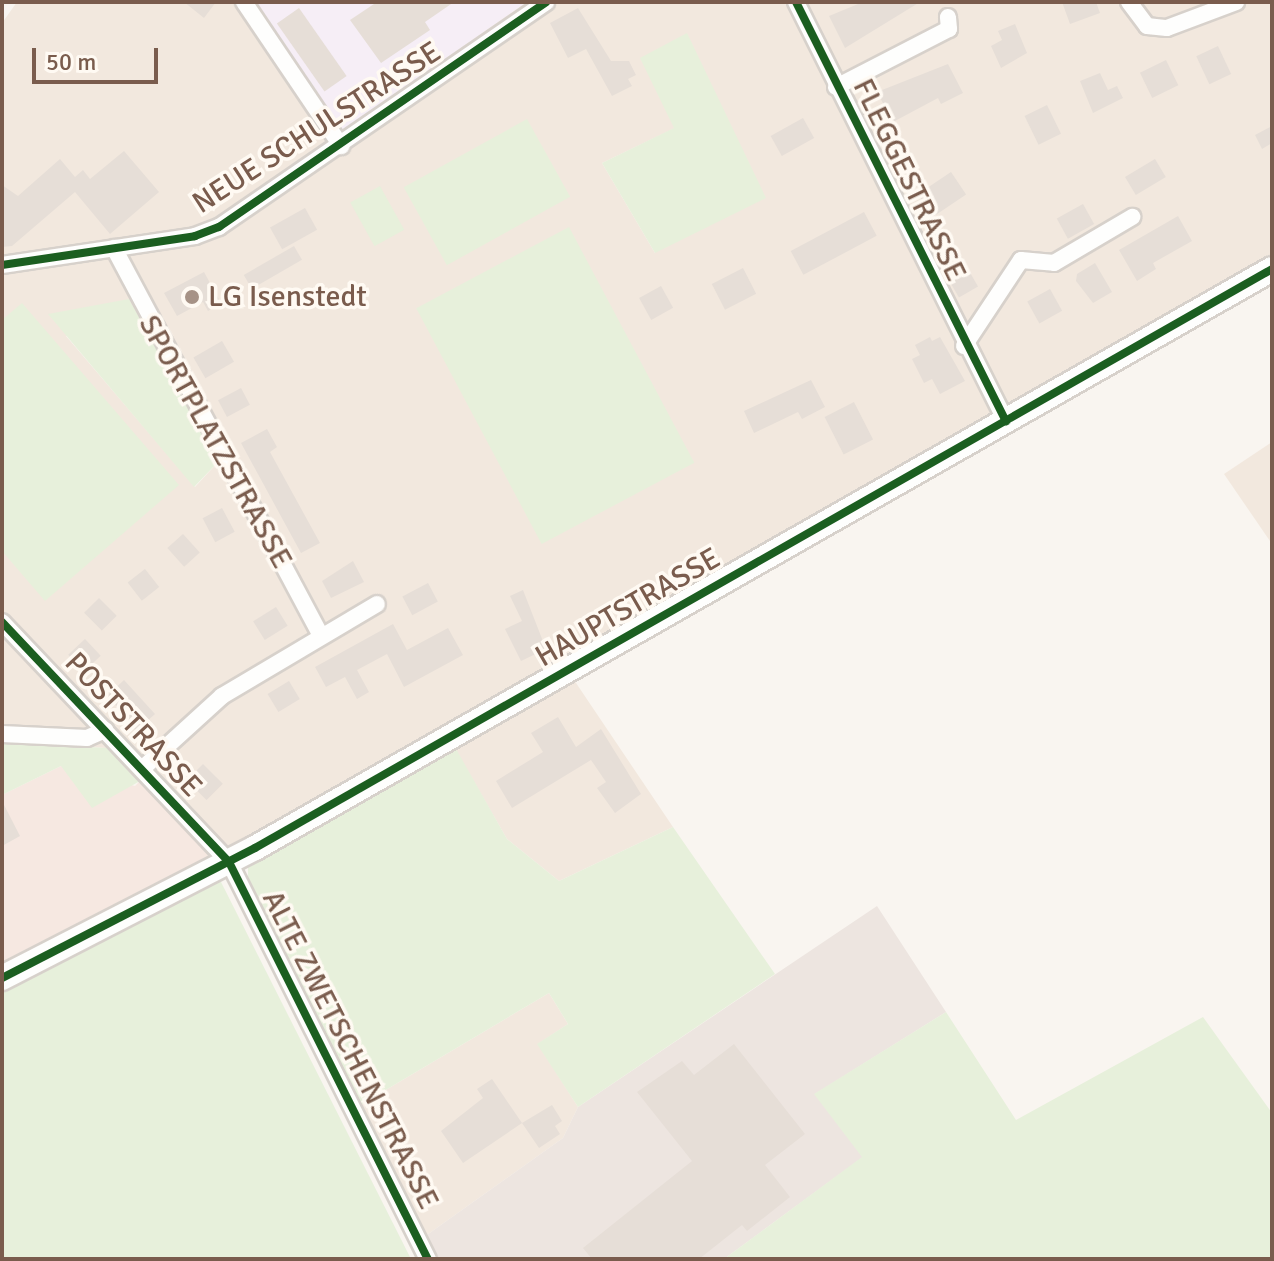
<!DOCTYPE html>
<style>
body{margin:0}
#map{position:relative;width:1274px;height:1261px;overflow:hidden;background:#f9f5f0;font-family:Signika,sans-serif}
div>[style]{position:absolute}
[style*='--x']{left:calc(var(--x)*1px);top:calc(var(--y)*1px);width:calc(var(--w)*1px);rotate:calc(var(--a)*1deg)}
.residential>*{inset:0;background:#f2e8de}
.commercial>*{inset:0;background:#f6e8e1}
.industrial>*{inset:0;background:#ede5e0}
.education>*{inset:0;background:#f6eef6}
.green>*{inset:0;background:#e7f0db;transform-origin:0 0}
.building>*{inset:0;background:#e6ded7;transform-origin:0 0}
.roads{filter:drop-shadow(2px 0 #d7d1cb) drop-shadow(-2px 0 #d7d1cb) drop-shadow(0 2px #d7d1cb) drop-shadow(0 -2px #d7d1cb)}
.minor>*{height:16px;margin:-8px;padding:0 8px;transform-origin:8px;border-radius:8px;background:#fefefd}
.secondary>*{height:24px;margin:-12px;padding:0 12px;transform-origin:12px;border-radius:12px;background:#fefefd}
.cycleway>*{height:8px;margin:-4px;padding:0 4px;transform-origin:4px;border-radius:4px;background:#1b5e20}
.dots>*{width:22px;height:22px;translate:-50% -50%;box-sizing:border-box;border:4px solid #fffaf3;border-radius:50%}
span{translate:-50% -50%;white-space:nowrap;text-align:center;line-height:1.15;-webkit-text-stroke:7px #fffaf3;paint-order:stroke}
.street-label{font-size:30px;color:#7a5c4d}
.poi-label{font-size:30px;color:#7a5c4d}
.left{translate:0 -50%;text-align:left}
.frame{position:absolute;inset:0;border:4px solid #7a5c4d;pointer-events:none}
.scale{position:absolute;left:32px;top:48px;width:126px;height:36px;box-sizing:border-box;border:4px solid #7a5c4d;border-top:0;padding-left:10px;font-size:24px;line-height:28px;white-space:nowrap;color:#7a5c4d;-webkit-text-stroke:6px #fffaf3;paint-order:stroke}
</style>
<div id="map">
<div class="residential">
<div style="clip-path:polygon(evenodd,17px 2px,1272px 2px,1272px 282px,574px 680px,673px 827px,559px 881px,507px 839px,454px 747px,248px 865px,214px 857px,107px 748px,2px 742px,2px 23px,17px 2px,675px 128px,655px 253px,602px 163px,675px 128px,17px 2px,132px 305px,219px 461px,195px 487px,66px 336px,132px 305px)"></div>
<div style="clip-path:polygon(1272px 442px,1272px 544px,1224px 474px)"></div>
<div style="clip-path:polygon(549px 993px,568px 1024px,538px 1044px,578px 1107px,563px 1138px,424px 1237px,357px 1107px)"></div>
</div>
<div class="commercial">
<div style="clip-path:polygon(61px 766px,135px 786px,140px 781px,214px 857px,2px 967px,2px 795px)"></div>
</div>
<div class="industrial">
<div style="clip-path:polygon(877px 906px,946px 1012px,815px 1094px,863px 1157px,724px 1259px,435px 1259px,424px 1237px,563px 1138px,578px 1107px)"></div>
</div>
<div class="education">
<div style="clip-path:polygon(252px 2px,527px 2px,341px 131px)"></div>
</div>
<div class="green">
<div style="clip-path:polygon(687px 33px,766px 198px,655px 253px,602px 163px,674px 128px,640px 58px)"></div>
<div style="left:527px;top:119px;width:89px;height:141px;rotate:61deg"></div>
<div style="left:380px;top:186px;width:50px;height:34px;rotate:61deg"></div>
<div style="left:569px;top:227px;width:267px;height:173px;rotate:62deg"></div>
<div style="clip-path:polygon(129px 299px,219px 461px,194px 487px,48px 314px)"></div>
<div style="clip-path:polygon(22px 303px,179px 485px,45px 601px,2px 551px,2px 320px)"></div>
<div style="clip-path:polygon(2px 742px,107px 748px,140px 781px,92px 808px,61px 766px,2px 795px)"></div>
<div style="clip-path:polygon(455px 747px,507px 839px,559px 881px,673px 827px,775px 974px,578px 1107px,537px 1044px,568px 1024px,549px 993px,357px 1107px,248px 885px,248px 865px)"></div>
<div style="clip-path:polygon(220px 880px,411px 1259px,2px 1259px,2px 992px)"></div>
<div style="clip-path:polygon(946px 1012px,1016px 1120px,1203px 1017px,1272px 1113px,1272px 1259px,724px 1259px,862px 1157px,814px 1094px)"></div>
</div>
<div class="building">
<div style="clip-path:polygon(184px 2px,216px 2px,204px 18px)"></div>
<div style="clip-path:polygon(377px 2px,454px 2px,425px 22px,430px 30px,381px 63px,350px 20px)"></div>
<div style="clip-path:polygon(863px 2px,920px 2px,845px 48px,829px 16px)"></div>
<div style="clip-path:polygon(1062px 2px,1096px 2px,1100px 13px,1070px 24px)"></div>
<div style="left:299px;top:8px;width:83px;height:27px;rotate:55deg"></div>
<div style="clip-path:polygon(578px 8px,611px 61px,629px 61px,636px 75px,628px 79px,632px 86px,612px 96px,586px 49px,568px 58px,550px 23px)"></div>
<div style="clip-path:polygon(1015px 24px,1027px 53px,1001px 68px,991px 46px,1002px 40px,998px 31px)"></div>
<div style="left:1218px;top:46px;width:31px;height:24px;rotate:65deg"></div>
<div style="left:1166px;top:60px;width:28px;height:29px;rotate:64deg"></div>
<div style="clip-path:polygon(948px 64px,963px 93px,941px 104px,938px 98px,893px 122px,877px 92px)"></div>
<div style="clip-path:polygon(1100px 73px,1108px 90px,1117px 86px,1123px 98px,1093px 113px,1080px 81px)"></div>
<div style="left:1047px;top:105px;width:32px;height:25px;rotate:64deg"></div>
<div style="left:803px;top:118px;width:23px;height:37px;rotate:61deg"></div>
<div style="clip-path:polygon(1272px 126px,1272px 143px,1262px 149px,1255px 135px)"></div>
<div style="clip-path:polygon(124px 151px,159px 192px,110px 234px,75px 192px,12px 246px,2px 247px,2px 185px,18px 196px,60px 159px,75px 177px,83px 170px,90px 179px)"></div>
<div style="left:1155px;top:159px;width:21px;height:35px;rotate:59deg"></div>
<div style="left:951px;top:172px;width:27px;height:40px;rotate:56deg"></div>
<div style="left:1083px;top:204px;width:23px;height:30px;rotate:61deg"></div>
<div style="left:305px;top:208px;width:25px;height:40px;rotate:61deg"></div>
<div style="left:864px;top:212px;width:27px;height:83px;rotate:62deg"></div>
<div style="clip-path:polygon(1178px 216px,1192px 241px,1153px 263px,1156px 269px,1137px 281px,1119px 250px)"></div>
<div style="left:294px;top:246px;width:16px;height:58px;rotate:60deg"></div>
<div style="left:961px;top:257px;width:34px;height:22px;rotate:60deg"></div>
<div style="clip-path:polygon(1095px 263px,1112px 292px,1093px 303px,1076px 281px,1077px 274px)"></div>
<div style="left:743px;top:268px;width:29px;height:35px;rotate:63deg"></div>
<div style="clip-path:polygon(204px 272px,221px 303px,208px 311px,203px 302px,177px 316px,164px 293px)"></div>
<div style="left:661px;top:286px;width:25px;height:25px;rotate:61deg"></div>
<div style="left:1050px;top:289px;width:25px;height:26px;rotate:61deg"></div>
<div style="clip-path:polygon(930px 337px,932px 341px,940px 337px,965px 381px,940px 394px,932px 379px,924px 383px,912px 359px,920px 355px,915px 345px)"></div>
<div style="left:222px;top:341px;width:24px;height:33px;rotate:60deg"></div>
<div style="clip-path:polygon(811px 380px,825px 407px,802px 419px,798px 412px,754px 433px,744px 411px)"></div>
<div style="left:241px;top:388px;width:19px;height:26px;rotate:62deg"></div>
<div style="left:854px;top:402px;width:42px;height:33px;rotate:63deg"></div>
<div style="clip-path:polygon(267px 429px,277px 447px,270px 452px,320px 543px,301px 553px,241px 443px)"></div>
<div style="left:222px;top:508px;width:27px;height:22px;rotate:62deg"></div>
<div style="left:183px;top:534px;width:25px;height:21px;rotate:48deg"></div>
<div style="clip-path:polygon(353px 561px,364px 582px,331px 598px,322px 581px)"></div>
<div style="left:145px;top:569px;width:23px;height:22px;rotate:52deg"></div>
<div style="left:428px;top:583px;width:21px;height:29px;rotate:62deg"></div>
<div style="clip-path:polygon(523px 590px,546px 649px,521px 661px,505px 629px,522px 621px,510px 596px)"></div>
<div style="left:99px;top:598px;width:25px;height:21px;rotate:45deg"></div>
<div style="left:276px;top:607px;width:22px;height:27px;rotate:58deg"></div>
<div style="clip-path:polygon(393px 624px,407px 650px,448px 628px,463px 655px,404px 687px,387px 654px,357px 670px,369px 692px,357px 699px,345px 677px,326px 687px,315px 667px)"></div>
<div style="left:85px;top:639px;width:23px;height:23px;rotate:47deg"></div>
<div style="clip-path:polygon(124px 680px,155px 714px,136px 731px,108px 695px)"></div>
<div style="left:289px;top:681px;width:21px;height:25px;rotate:59deg"></div>
<div style="clip-path:polygon(558px 717px,576px 747px,601px 729px,641px 794px,615px 813px,597px 788px,606px 782px,591px 760px,512px 808px,496px 781px,543px 752px,531px 733px)"></div>
<div style="left:203px;top:764px;width:28px;height:23px;rotate:45deg"></div>
<div style="clip-path:polygon(2px 801px,20px 836px,2px 846px)"></div>
<div style="clip-path:polygon(734px 1044px,805px 1134px,765px 1165px,790px 1197px,747px 1231px,742px 1225px,699px 1259px,592px 1259px,583px 1248px,692px 1161px,637px 1092px,682px 1061px,694px 1075px)"></div>
<div style="clip-path:polygon(492px 1079px,522px 1123px,463px 1163px,441px 1131px,483px 1098px,477px 1089px)"></div>
<div style="clip-path:polygon(552px 1105px,562px 1121px,555px 1126px,560px 1134px,539px 1148px,522px 1123px)"></div>
</div>
<div class="roads">
<div class="minor">
<div style="--x:244;--y:2;--w:174;--a:56"></div>
<div style="--x:796;--y:2;--w:469;--a:63.4"></div>
<div style="--x:1129;--y:2;--w:30;--a:53"></div>
<div style="--x:1147;--y:26;--w:20;--a:6"></div>
<div style="--x:1167;--y:28;--w:74;--a:-20.6"></div>
<div style="--x:836;--y:87;--w:127;--a:-27.2"></div>
<div style="--x:949;--y:29;--w:12;--a:-95"></div>
<div style="--x:114;--y:248;--w:438;--a:61.9"></div>
<div style="--x:2;--y:265;--w:195;--a:-8.5"></div>
<div style="--x:195;--y:236;--w:26;--a:-21"></div>
<div style="--x:219;--y:227;--w:397;--a:-34.5"></div>
<div style="--x:964;--y:346;--w:103;--a:-56.5"></div>
<div style="--x:1021;--y:260;--w:33;--a:5"></div>
<div style="--x:1054;--y:263;--w:91;--a:-30.5"></div>
<div style="--x:2;--y:622;--w:330;--a:46.6"></div>
<div style="--x:229;--y:862;--w:444;--a:63.4"></div>
<div style="--x:2;--y:734;--w:85;--a:2.7"></div>
<div style="--x:87;--y:738;--w:20;--a:-24"></div>
<div style="--x:143;--y:768;--w:107;--a:-42.3"></div>
<div style="--x:222;--y:696;--w:180;--a:-30.7"></div>
</div>
<div class="secondary">
<div style="--x:2;--y:978;--w:284;--a:-27.2"></div>
<div style="--x:255;--y:848;--w:1170;--a:-29.65"></div>
</div>
</div>
<div class="cycleway">
<div style="--x:796;--y:2;--w:469;--a:63.4"></div>
<div style="--x:2;--y:265;--w:195;--a:-8.5"></div>
<div style="--x:195;--y:236;--w:26;--a:-21"></div>
<div style="--x:219;--y:227;--w:397;--a:-34.5"></div>
<div style="--x:2;--y:622;--w:330;--a:46.6"></div>
<div style="--x:229;--y:862;--w:444;--a:63.4"></div>
<div style="--x:2;--y:978;--w:284;--a:-27.2"></div>
<div style="--x:255;--y:848;--w:1170;--a:-29.65"></div>
</div>
<div class="dots">
<div style="left:192px;top:297px;background:#a69286"></div>
</div>
<div class="street-label">
<span style="left:317px;top:128px;rotate:-33deg">NEUE SCHULSTRASSE</span>
<span style="left:909px;top:180px;rotate:64deg">FLEGGESTRASSE</span>
<span style="left:215px;top:442px;rotate:61deg">SPORTPLATZSTRASSE</span>
<span style="left:628px;top:608px;rotate:-30deg">HAUPTSTRASSE</span>
<span style="left:133px;top:725px;rotate:47deg">POSTSTRASSE</span>
<span style="left:350px;top:1050px;rotate:63deg">ALTE ZWETSCHENSTRASSE</span>
</div>
<div class="poi-label">
<span class="left" style="left:208px;top:297px">LG Isenstedt</span>
</div>
<div class="frame"></div>
<div class="scale">50 m</div>
</div>
